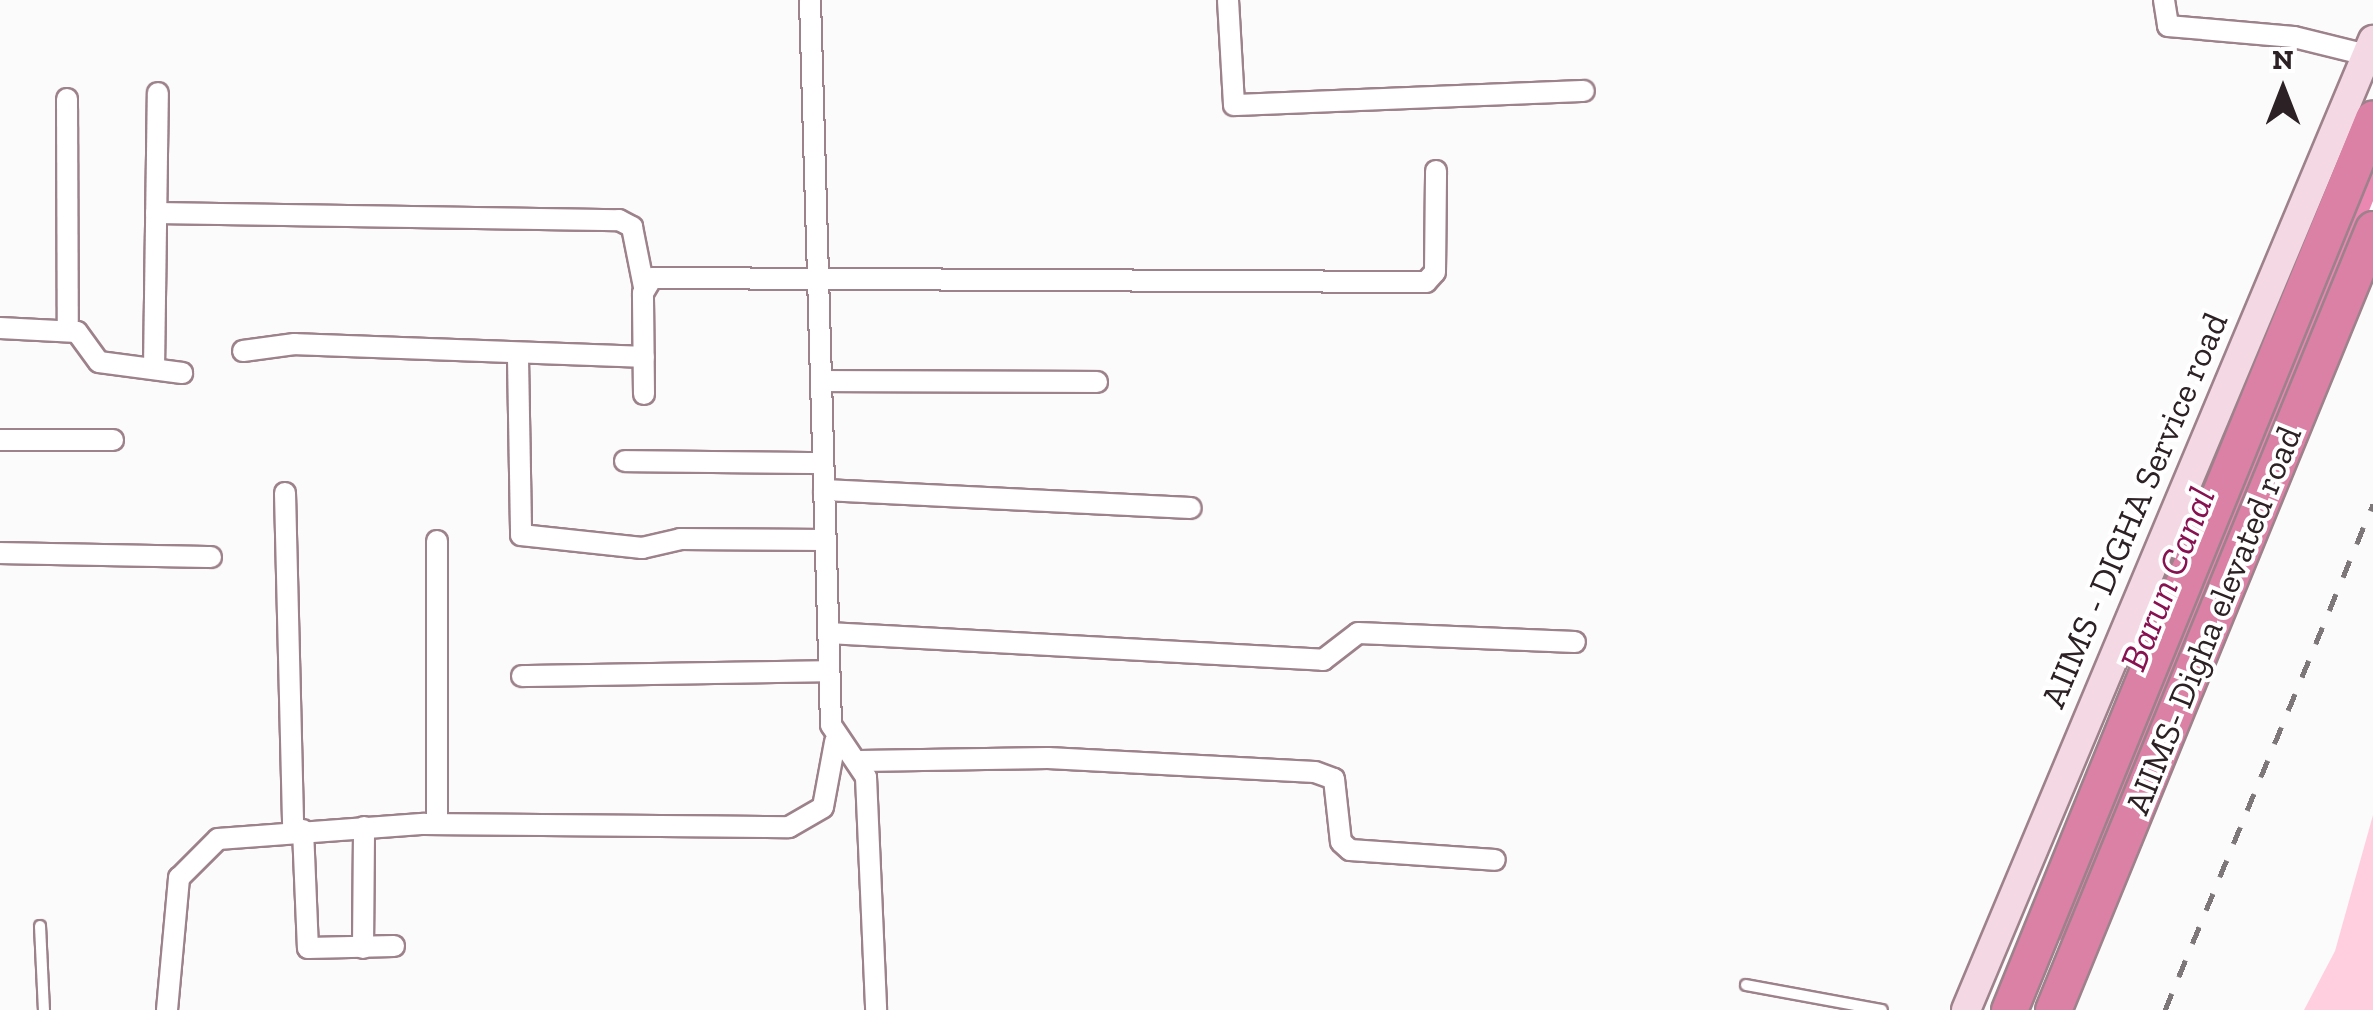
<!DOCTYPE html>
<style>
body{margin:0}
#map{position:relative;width:2373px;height:1010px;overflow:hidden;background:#fbfbfb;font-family:"Zilla Slab",serif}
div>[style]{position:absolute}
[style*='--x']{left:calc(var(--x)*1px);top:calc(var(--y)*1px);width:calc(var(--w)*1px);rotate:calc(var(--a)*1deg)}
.green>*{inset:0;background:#ffcfe0}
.canal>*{height:20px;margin:-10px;padding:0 10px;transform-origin:10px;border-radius:10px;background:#eb88b1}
.roads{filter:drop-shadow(2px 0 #9d818b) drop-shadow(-2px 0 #9d818b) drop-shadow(0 2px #9d818b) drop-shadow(0 -2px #9d818b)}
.lane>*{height:10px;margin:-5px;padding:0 5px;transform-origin:5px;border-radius:5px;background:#fff}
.street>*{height:20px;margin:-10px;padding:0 10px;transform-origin:10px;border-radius:10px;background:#fff}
.secondary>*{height:28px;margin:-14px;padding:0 14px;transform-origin:14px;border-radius:14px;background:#f4d9e4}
.highway>*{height:35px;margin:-17.5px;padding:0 17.5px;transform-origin:17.5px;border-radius:17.5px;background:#db81a5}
.rail>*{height:5px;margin-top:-2.5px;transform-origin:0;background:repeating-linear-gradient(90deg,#7e777a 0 18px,transparent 0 36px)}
span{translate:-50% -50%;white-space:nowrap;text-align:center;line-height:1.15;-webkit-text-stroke:8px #fff;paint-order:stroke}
.street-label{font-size:35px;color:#2c2125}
.water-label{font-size:38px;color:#881251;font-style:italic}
.north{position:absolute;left:2233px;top:40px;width:100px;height:100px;-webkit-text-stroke:8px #fff;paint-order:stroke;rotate:0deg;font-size:28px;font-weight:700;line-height:40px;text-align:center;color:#2c2125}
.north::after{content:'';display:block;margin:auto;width:35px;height:45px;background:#2c2125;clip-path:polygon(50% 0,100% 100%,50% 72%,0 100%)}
</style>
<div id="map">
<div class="green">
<div style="clip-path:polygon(2373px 815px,2373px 1010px,2304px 1010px,2335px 951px)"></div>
</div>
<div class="canal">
<div style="--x:2061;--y:930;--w:817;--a:-67.55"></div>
</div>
<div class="roads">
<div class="lane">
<div style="--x:40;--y:926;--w:84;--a:87.3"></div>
<div style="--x:1746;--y:985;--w:138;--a:10.4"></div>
</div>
<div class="street">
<div style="--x:810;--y:0;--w:725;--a:88.34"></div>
<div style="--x:831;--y:725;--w:63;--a:56.1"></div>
<div style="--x:866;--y:777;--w:233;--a:87.5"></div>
<div style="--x:1228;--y:0;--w:105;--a:86.7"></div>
<div style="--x:1234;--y:105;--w:350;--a:-2.3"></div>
<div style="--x:2164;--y:0;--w:26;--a:81"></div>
<div style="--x:2168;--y:26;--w:126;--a:5"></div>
<div style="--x:2294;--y:37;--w:75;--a:13.9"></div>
<div style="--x:67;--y:99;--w:232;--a:89.8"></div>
<div style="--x:156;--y:213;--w:463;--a:0.9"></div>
<div style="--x:619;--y:220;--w:15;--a:28"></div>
<div style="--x:632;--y:227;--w:61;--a:78.7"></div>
<div style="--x:0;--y:328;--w:77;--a:3"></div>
<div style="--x:77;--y:332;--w:37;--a:54"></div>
<div style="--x:99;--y:362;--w:84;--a:7.5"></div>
<div style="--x:243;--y:351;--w:52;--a:-7.7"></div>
<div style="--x:295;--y:344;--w:349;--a:2.1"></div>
<div style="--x:518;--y:358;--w:177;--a:89"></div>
<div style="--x:521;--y:535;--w:122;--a:6.1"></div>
<div style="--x:642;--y:548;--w:39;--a:-13"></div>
<div style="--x:680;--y:539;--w:145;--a:0.4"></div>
<div style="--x:154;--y:369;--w:276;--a:-89.2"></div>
<div style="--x:821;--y:381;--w:276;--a:0.2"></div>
<div style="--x:644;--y:394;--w:101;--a:-90.6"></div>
<div style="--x:643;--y:293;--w:17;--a:-59"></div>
<div style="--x:652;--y:278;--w:774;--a:0.3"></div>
<div style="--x:1426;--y:282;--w:13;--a:-48"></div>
<div style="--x:1435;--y:272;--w:101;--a:-89.4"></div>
<div style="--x:0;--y:440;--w:113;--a:0"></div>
<div style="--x:625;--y:461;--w:198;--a:0.6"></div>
<div style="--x:824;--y:490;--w:367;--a:2.8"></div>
<div style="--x:285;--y:493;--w:338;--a:88.6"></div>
<div style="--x:437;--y:541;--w:283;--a:90"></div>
<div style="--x:0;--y:553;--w:211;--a:1.1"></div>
<div style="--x:828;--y:633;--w:496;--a:3.1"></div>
<div style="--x:1323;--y:660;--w:44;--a:-37.6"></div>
<div style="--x:1358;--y:633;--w:217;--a:2.4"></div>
<div style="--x:522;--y:676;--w:307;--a:-0.9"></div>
<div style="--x:860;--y:761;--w:188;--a:-0.9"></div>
<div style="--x:1048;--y:758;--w:267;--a:3"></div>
<div style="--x:1315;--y:772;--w:20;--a:20"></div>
<div style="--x:1334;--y:779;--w:63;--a:83.7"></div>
<div style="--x:1341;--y:842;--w:12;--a:42"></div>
<div style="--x:1350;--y:850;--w:145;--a:3.9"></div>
<div style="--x:303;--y:830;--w:118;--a:87.6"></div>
<div style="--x:308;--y:948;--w:86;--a:-1.3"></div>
<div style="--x:363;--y:948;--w:121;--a:-89.5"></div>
<div style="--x:167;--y:1010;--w:133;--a:-84.8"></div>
<div style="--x:179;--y:878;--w:55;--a:-45"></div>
<div style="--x:218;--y:839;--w:207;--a:-4.2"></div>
<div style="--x:424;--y:824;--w:365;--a:0.5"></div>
<div style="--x:789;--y:827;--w:39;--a:-30"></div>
<div style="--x:823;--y:807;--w:66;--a:-79.5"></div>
</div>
<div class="secondary">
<div style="--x:1966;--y:1010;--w:1052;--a:-67.24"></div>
</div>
<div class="highway">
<div style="--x:2009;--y:1010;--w:963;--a:-67.8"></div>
<div style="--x:2053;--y:1010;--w:844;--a:-67.72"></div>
</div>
</div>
<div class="rail">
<div style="--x:2165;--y:1010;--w:547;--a:-67.65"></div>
</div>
<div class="street-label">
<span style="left:2134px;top:510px;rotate:-67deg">AIIMS - DIGHA Service road</span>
<span style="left:2213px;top:620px;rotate:-68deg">AIIMS- Digha elevated road</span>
</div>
<div class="water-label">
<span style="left:2168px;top:579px;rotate:-68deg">Barun Canal</span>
</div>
<div class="north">N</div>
</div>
